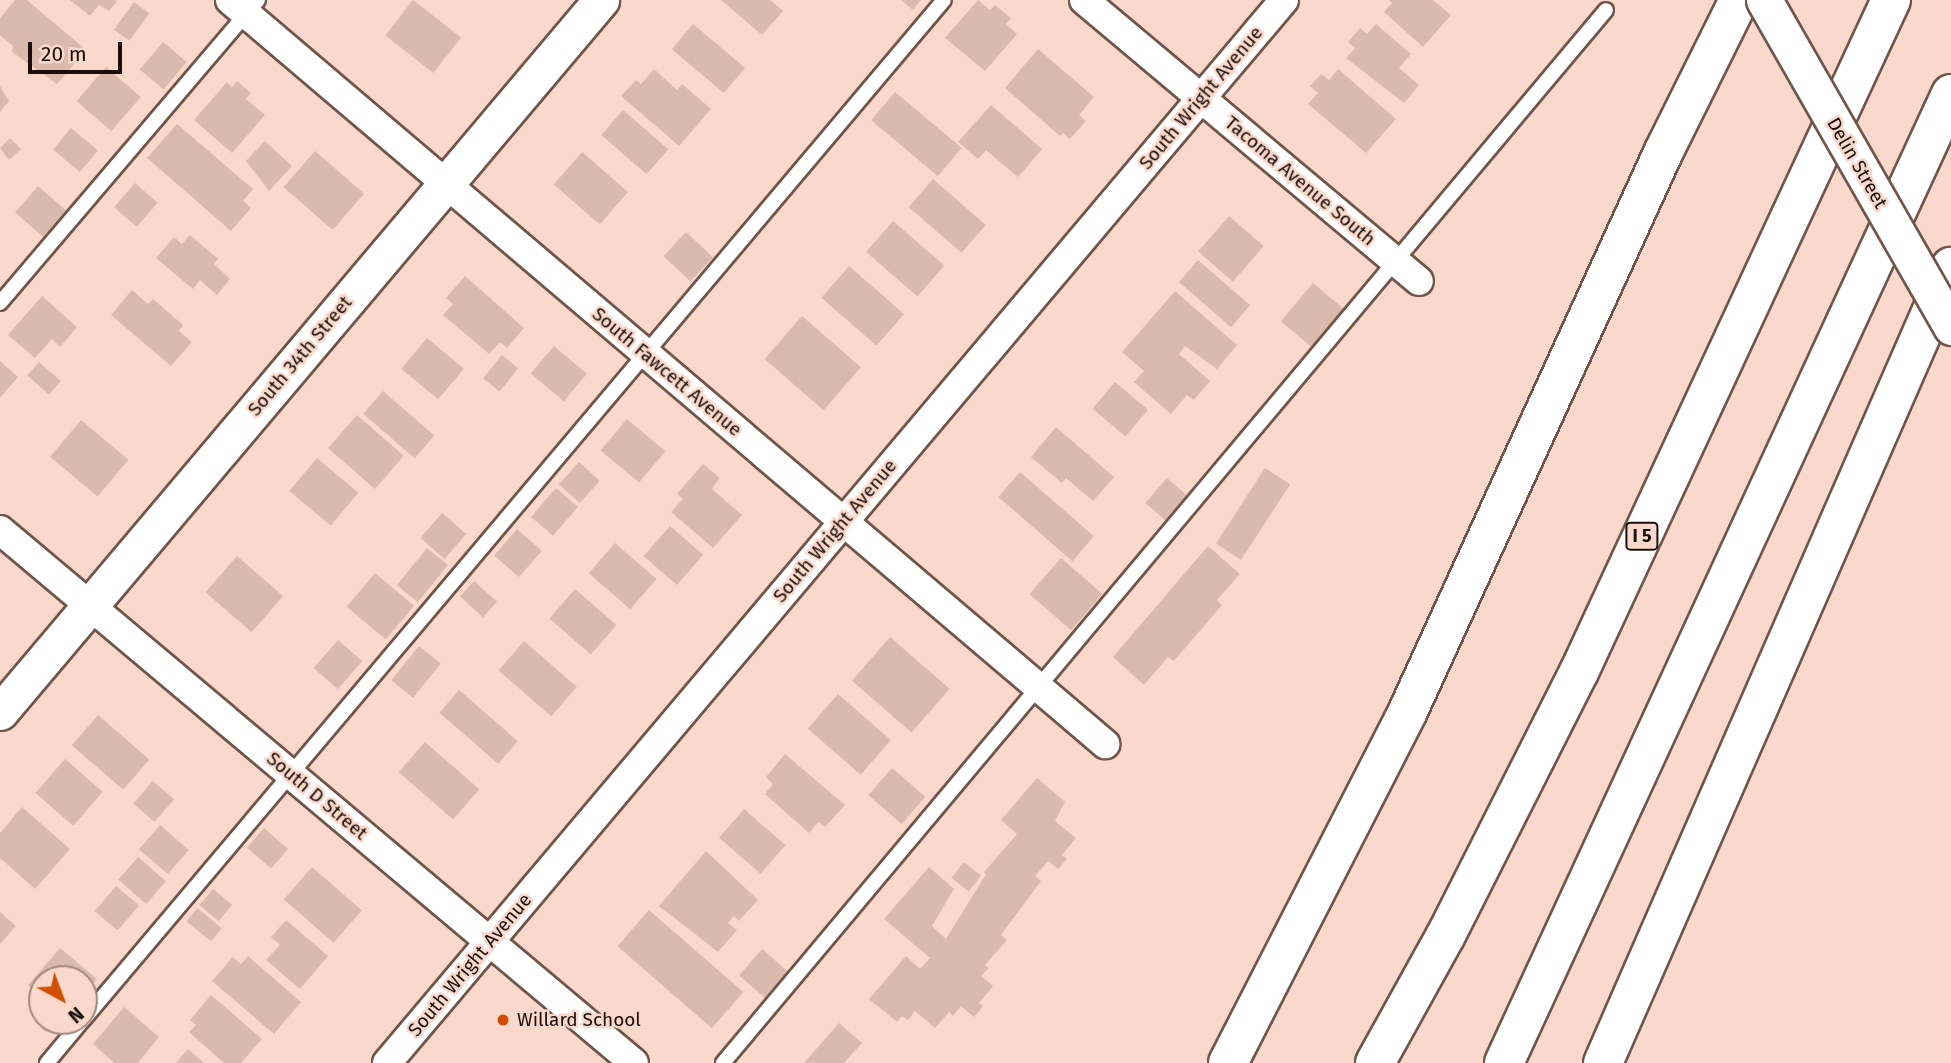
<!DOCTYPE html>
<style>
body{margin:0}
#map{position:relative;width:1951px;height:1063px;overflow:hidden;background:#fad8cc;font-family:"Fira Sans",sans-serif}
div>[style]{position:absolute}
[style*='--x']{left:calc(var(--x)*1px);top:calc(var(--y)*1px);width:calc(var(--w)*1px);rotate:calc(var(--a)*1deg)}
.building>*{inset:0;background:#dbbaae;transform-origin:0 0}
.roads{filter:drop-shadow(2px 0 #71554a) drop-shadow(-2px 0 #71554a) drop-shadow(0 2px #71554a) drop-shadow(0 -2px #71554a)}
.service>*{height:14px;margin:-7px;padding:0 7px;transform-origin:7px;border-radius:7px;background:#fff}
.minor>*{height:28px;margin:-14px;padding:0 14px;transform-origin:14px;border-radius:14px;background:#fff}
.tertiary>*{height:35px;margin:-17.5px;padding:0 17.5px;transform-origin:17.5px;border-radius:17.5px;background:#fff}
.motorway>*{height:38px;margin:-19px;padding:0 19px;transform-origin:19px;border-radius:19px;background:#fff}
.bridges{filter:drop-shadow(2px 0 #71554a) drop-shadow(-2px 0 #71554a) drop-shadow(0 2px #71554a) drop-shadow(0 -2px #71554a)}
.tertiary-bridge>*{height:35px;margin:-17.5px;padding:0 17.5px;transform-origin:17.5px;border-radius:17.5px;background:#fff}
.dots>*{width:19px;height:19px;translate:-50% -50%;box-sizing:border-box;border:4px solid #fad8cc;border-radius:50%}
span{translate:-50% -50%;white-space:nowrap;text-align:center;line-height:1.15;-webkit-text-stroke:5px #fad8cc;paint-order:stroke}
.shield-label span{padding:2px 5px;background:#fad8cc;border:2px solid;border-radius:5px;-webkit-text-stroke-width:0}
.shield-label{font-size:18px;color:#190e09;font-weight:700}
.street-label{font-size:19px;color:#190e09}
.poi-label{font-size:19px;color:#190e09}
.left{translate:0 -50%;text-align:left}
.north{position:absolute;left:28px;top:965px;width:70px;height:70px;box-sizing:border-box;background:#fad8cc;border:2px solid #a0877e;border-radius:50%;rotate:139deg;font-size:19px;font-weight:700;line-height:28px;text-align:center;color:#190e09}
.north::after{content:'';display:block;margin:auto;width:24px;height:32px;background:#d24e02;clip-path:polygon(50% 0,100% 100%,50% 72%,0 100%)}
.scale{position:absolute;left:28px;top:42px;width:94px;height:32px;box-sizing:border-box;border:4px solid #190e09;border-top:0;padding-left:9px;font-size:21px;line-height:24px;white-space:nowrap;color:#190e09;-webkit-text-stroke:5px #fad8cc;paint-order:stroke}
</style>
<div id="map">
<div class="building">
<div style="clip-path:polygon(15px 0,27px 0,86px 50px,57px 84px,12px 52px,13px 46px,0 35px,0 18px)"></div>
<div style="clip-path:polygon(70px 0,115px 0,117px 1px,109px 11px,99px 5px,90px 16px)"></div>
<div style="left:413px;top:0;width:61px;height:45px;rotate:38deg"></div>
<div style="clip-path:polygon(721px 0,770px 0,783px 11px,762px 35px)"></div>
<div style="clip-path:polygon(901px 0,921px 0,913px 10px)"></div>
<div style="clip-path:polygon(978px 0,990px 10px,995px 5px,1011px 18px,1006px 24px,1017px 34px,985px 71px,945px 38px)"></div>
<div style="clip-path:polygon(1389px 0,1433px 0,1451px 15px,1423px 47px,1384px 12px,1392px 3px)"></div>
<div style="left:134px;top:2px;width:19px;height:34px;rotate:36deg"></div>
<div style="left:693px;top:24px;width:68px;height:33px;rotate:40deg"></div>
<div style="clip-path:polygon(1376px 24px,1411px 54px,1399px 68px,1419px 85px,1404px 103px,1346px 58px,1355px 48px,1348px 42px,1360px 28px,1367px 34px)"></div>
<div style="left:163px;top:42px;width:31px;height:36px;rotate:40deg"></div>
<div style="clip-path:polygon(1038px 49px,1094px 97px,1079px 115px,1086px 121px,1070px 139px,1063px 133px,1060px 136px,1005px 88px)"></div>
<div style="left:106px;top:67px;width:46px;height:45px;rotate:41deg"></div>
<div style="clip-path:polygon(654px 69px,677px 90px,682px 84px,711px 109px,679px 146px,621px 96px,636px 80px,641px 84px)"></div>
<div style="clip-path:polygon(1338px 69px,1396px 119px,1366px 153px,1308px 104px,1318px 93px,1310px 86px,1321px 74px,1329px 80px)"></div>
<div style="clip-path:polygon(237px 81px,251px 93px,246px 99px,265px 115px,232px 153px,194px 120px,227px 82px,232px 87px)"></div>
<div style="clip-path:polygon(0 86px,9px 101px,0 112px)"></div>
<div style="left:895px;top:92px;width:87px;height:37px;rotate:40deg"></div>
<div style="clip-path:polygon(991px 105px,1042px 149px,1018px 177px,986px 150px,978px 159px,958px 142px)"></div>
<div style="left:623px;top:110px;width:60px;height:33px;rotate:41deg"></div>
<div style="clip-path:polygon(177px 124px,253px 189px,243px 201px,251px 208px,231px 231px,147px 158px)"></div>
<div style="left:71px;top:128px;width:35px;height:28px;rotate:40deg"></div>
<div style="clip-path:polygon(10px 138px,21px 149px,9px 160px,0 148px)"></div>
<div style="clip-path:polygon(265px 141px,292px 166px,269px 191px,246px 161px)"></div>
<div style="left:315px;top:151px;width:65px;height:48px;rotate:41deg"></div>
<div style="left:582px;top:152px;width:61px;height:43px;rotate:41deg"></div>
<div style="left:933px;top:179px;width:70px;height:37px;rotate:41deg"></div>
<div style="left:135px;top:183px;width:30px;height:32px;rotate:41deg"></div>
<div style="left:38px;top:186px;width:37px;height:35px;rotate:41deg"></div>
<div style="left:1229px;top:216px;width:46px;height:47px;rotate:41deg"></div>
<div style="left:893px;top:221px;width:68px;height:41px;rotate:41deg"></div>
<div style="left:686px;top:232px;width:37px;height:33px;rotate:43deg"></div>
<div style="clip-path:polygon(190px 235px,218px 259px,214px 264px,230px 279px,217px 295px,200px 280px,193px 289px,156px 258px,174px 237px,182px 244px)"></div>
<div style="left:1198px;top:260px;width:69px;height:29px;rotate:41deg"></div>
<div style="left:849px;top:266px;width:73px;height:42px;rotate:41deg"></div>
<div style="clip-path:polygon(465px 276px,524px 328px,507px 348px,500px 342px,489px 354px,443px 315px,453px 304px,446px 298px)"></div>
<div style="left:1313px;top:283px;width:43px;height:50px;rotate:40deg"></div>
<div style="clip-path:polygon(132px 290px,148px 304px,153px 299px,183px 325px,179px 331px,192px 342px,171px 366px,111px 315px)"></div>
<div style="clip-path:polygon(1175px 291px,1237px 345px,1217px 369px,1185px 346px,1179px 354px,1210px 381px,1194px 400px,1187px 395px,1171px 414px,1134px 382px,1144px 371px,1122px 352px)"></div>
<div style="clip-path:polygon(42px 296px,77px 327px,60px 347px,52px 339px,35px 358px,8px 335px)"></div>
<div style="left:802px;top:316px;width:78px;height:57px;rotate:41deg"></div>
<div style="left:427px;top:338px;width:48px;height:40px;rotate:40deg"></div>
<div style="left:554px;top:346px;width:43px;height:36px;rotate:40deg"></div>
<div style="left:502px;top:355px;width:21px;height:30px;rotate:39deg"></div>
<div style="clip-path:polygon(0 361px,18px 377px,0 398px)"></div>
<div style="left:39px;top:362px;width:29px;height:18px;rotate:41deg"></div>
<div style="left:1115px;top:382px;width:43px;height:35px;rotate:40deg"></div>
<div style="left:383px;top:391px;width:68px;height:30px;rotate:41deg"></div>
<div style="left:357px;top:415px;width:62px;height:44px;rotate:41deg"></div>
<div style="left:627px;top:419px;width:50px;height:41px;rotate:40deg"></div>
<div style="left:81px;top:420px;width:62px;height:48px;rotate:40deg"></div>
<div style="clip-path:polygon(1056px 427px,1114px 477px,1093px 501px,1066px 478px,1062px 483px,1031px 457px)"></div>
<div style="left:317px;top:458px;width:54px;height:43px;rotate:40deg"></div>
<div style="left:579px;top:462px;width:28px;height:30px;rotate:42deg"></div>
<div style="clip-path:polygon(703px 464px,720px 478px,712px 489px,742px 515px,713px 548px,671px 512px,683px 499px,677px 494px)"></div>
<div style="left:1265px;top:468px;width:30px;height:90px;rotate:33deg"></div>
<div style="left:1020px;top:472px;width:98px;height:33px;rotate:41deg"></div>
<div style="left:1167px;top:478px;width:28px;height:33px;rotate:41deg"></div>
<div style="left:556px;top:488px;width:29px;height:38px;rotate:41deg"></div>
<div style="left:442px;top:513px;width:32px;height:33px;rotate:41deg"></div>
<div style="left:670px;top:526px;width:44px;height:40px;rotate:41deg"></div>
<div style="left:517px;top:529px;width:33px;height:35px;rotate:41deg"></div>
<div style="left:615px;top:543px;width:55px;height:40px;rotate:41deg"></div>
<div style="clip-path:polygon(1208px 546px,1240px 574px,1217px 600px,1222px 605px,1174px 661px,1168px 657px,1144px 685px,1113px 657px)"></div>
<div style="left:427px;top:548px;width:27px;height:48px;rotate:39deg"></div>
<div style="left:237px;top:556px;width:61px;height:48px;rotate:41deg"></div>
<div style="left:1061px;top:558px;width:55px;height:48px;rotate:41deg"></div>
<div style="left:375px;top:573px;width:51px;height:44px;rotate:40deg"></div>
<div style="left:474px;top:581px;width:31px;height:21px;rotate:42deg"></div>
<div style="left:575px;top:589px;width:55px;height:39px;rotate:41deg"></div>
<div style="left:890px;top:637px;width:79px;height:58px;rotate:41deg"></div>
<div style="left:338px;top:640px;width:32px;height:37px;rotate:41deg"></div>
<div style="left:524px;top:641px;width:70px;height:39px;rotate:41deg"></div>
<div style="left:419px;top:646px;width:28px;height:44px;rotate:39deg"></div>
<div style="left:459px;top:690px;width:78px;height:30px;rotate:41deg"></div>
<div style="left:838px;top:694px;width:70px;height:46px;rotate:41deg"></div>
<div style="left:98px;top:715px;width:68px;height:40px;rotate:41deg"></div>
<div style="left:425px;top:742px;width:72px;height:40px;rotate:41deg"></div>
<div style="clip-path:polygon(785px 754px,845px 805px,825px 827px,818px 822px,809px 833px,765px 794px,773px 784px,766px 777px)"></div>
<div style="left:65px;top:759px;width:50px;height:45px;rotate:41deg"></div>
<div style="left:892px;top:768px;width:44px;height:36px;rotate:41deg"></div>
<div style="clip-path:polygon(1037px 778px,1065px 802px,1055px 821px,1076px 838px,1062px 855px,1067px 859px,1058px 869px,1048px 861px,1035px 876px,1041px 881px,1001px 935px,1007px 940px,985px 965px,989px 968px,981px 976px,993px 986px,979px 1003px,983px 1006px,974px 1017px,961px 1006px,953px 1016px,949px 1012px,935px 1028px,915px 1011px,908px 1020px,902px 1016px,897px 1022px,869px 999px,906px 956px,920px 969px,930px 958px,884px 919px,929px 867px,954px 889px,932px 926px,946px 939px,986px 874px,984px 872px,1017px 834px,1001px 820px)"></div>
<div style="left:153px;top:781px;width:28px;height:30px;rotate:41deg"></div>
<div style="clip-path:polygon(22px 807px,70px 849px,35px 889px,0 858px,0 833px)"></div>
<div style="left:744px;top:809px;width:55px;height:38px;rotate:41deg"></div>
<div style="left:160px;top:825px;width:38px;height:32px;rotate:41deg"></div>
<div style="left:264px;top:828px;width:32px;height:26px;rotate:41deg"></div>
<div style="clip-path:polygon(706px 851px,758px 900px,739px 921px,734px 916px,728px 923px,737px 930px,718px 952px,659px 906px)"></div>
<div style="left:138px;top:857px;width:37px;height:30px;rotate:41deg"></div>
<div style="left:964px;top:862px;width:22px;height:20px;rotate:39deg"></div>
<div style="left:312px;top:867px;width:66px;height:43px;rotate:41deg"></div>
<div style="left:116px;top:886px;width:30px;height:33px;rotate:40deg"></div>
<div style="left:213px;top:889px;width:25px;height:21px;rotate:40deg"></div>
<div style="left:197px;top:908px;width:32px;height:17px;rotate:39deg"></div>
<div style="left:649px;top:910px;width:125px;height:48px;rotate:41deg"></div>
<div style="clip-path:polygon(0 912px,16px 926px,0 944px)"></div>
<div style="clip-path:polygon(286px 920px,328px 956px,300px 989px,266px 960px,280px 945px,271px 937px)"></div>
<div style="clip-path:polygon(60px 948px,97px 979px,84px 995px,84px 979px,42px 979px,42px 996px,28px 985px)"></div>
<div style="left:762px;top:949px;width:35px;height:35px;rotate:41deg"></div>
<div style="clip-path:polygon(248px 956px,301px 1002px,274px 1034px,212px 981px,233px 957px,241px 964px)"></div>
<div style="clip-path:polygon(211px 995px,262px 1039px,241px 1063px,224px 1063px,189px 1032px,196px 1025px,190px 1020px)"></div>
<div style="clip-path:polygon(124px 1007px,159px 1037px,138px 1063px,114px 1063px,93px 1044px)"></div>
<div style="clip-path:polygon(839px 1023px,862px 1043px,844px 1063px,804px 1063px)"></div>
<div style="clip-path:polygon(188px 1049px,204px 1063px,176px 1063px)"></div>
</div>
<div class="roads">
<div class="service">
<div style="--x:0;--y:303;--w:398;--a:-49.6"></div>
<div style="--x:84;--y:1019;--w:1333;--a:-49.84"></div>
<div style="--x:47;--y:1063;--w:55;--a:-50.2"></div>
<div style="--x:723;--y:1063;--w:1374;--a:-50.02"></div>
</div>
<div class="minor">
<div style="--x:230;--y:0;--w:1149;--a:40.37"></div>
<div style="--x:1084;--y:0;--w:437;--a:40"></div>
<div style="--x:0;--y:530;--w:828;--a:40.05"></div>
<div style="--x:387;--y:1063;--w:1391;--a:-49.84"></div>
</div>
<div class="tertiary">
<div style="--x:0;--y:712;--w:932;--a:-49.83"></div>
</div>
<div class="motorway">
<div style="--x:1228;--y:1063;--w:395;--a:-62.9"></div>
<div style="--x:1408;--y:711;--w:614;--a:-65.44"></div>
<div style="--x:1663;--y:153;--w:171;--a:-63.6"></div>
<div style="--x:1375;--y:1063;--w:146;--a:-61"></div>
<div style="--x:1446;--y:935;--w:295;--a:-63.2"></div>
<div style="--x:1579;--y:672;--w:741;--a:-65.1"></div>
<div style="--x:1504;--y:1063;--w:1067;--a:-65.24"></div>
<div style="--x:1603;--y:1063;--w:869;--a:-66.39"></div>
</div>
</div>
<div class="bridges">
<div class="tertiary-bridge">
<div style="--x:1764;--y:0;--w:377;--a:60.2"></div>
</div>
</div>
<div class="dots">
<div style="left:503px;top:1020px;background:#d24e02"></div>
</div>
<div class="shield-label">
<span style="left:1642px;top:536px">I 5</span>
</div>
<div class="street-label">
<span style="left:1201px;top:98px;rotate:-50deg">South Wright Avenue</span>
<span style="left:1857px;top:163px;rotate:60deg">Delin Street</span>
<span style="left:1300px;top:181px;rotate:40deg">Tacoma Avenue South</span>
<span style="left:300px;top:356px;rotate:-50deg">South 34th Street</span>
<span style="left:667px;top:372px;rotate:40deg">South Fawcett Avenue</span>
<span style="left:835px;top:531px;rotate:-50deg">South Wright Avenue</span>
<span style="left:317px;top:796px;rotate:40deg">South D Street</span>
<span style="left:470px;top:965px;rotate:-50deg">South Wright Avenue</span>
</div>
<div class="poi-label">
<span class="left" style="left:517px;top:1020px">Willard School</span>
</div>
<div class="north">N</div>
<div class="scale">20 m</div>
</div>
